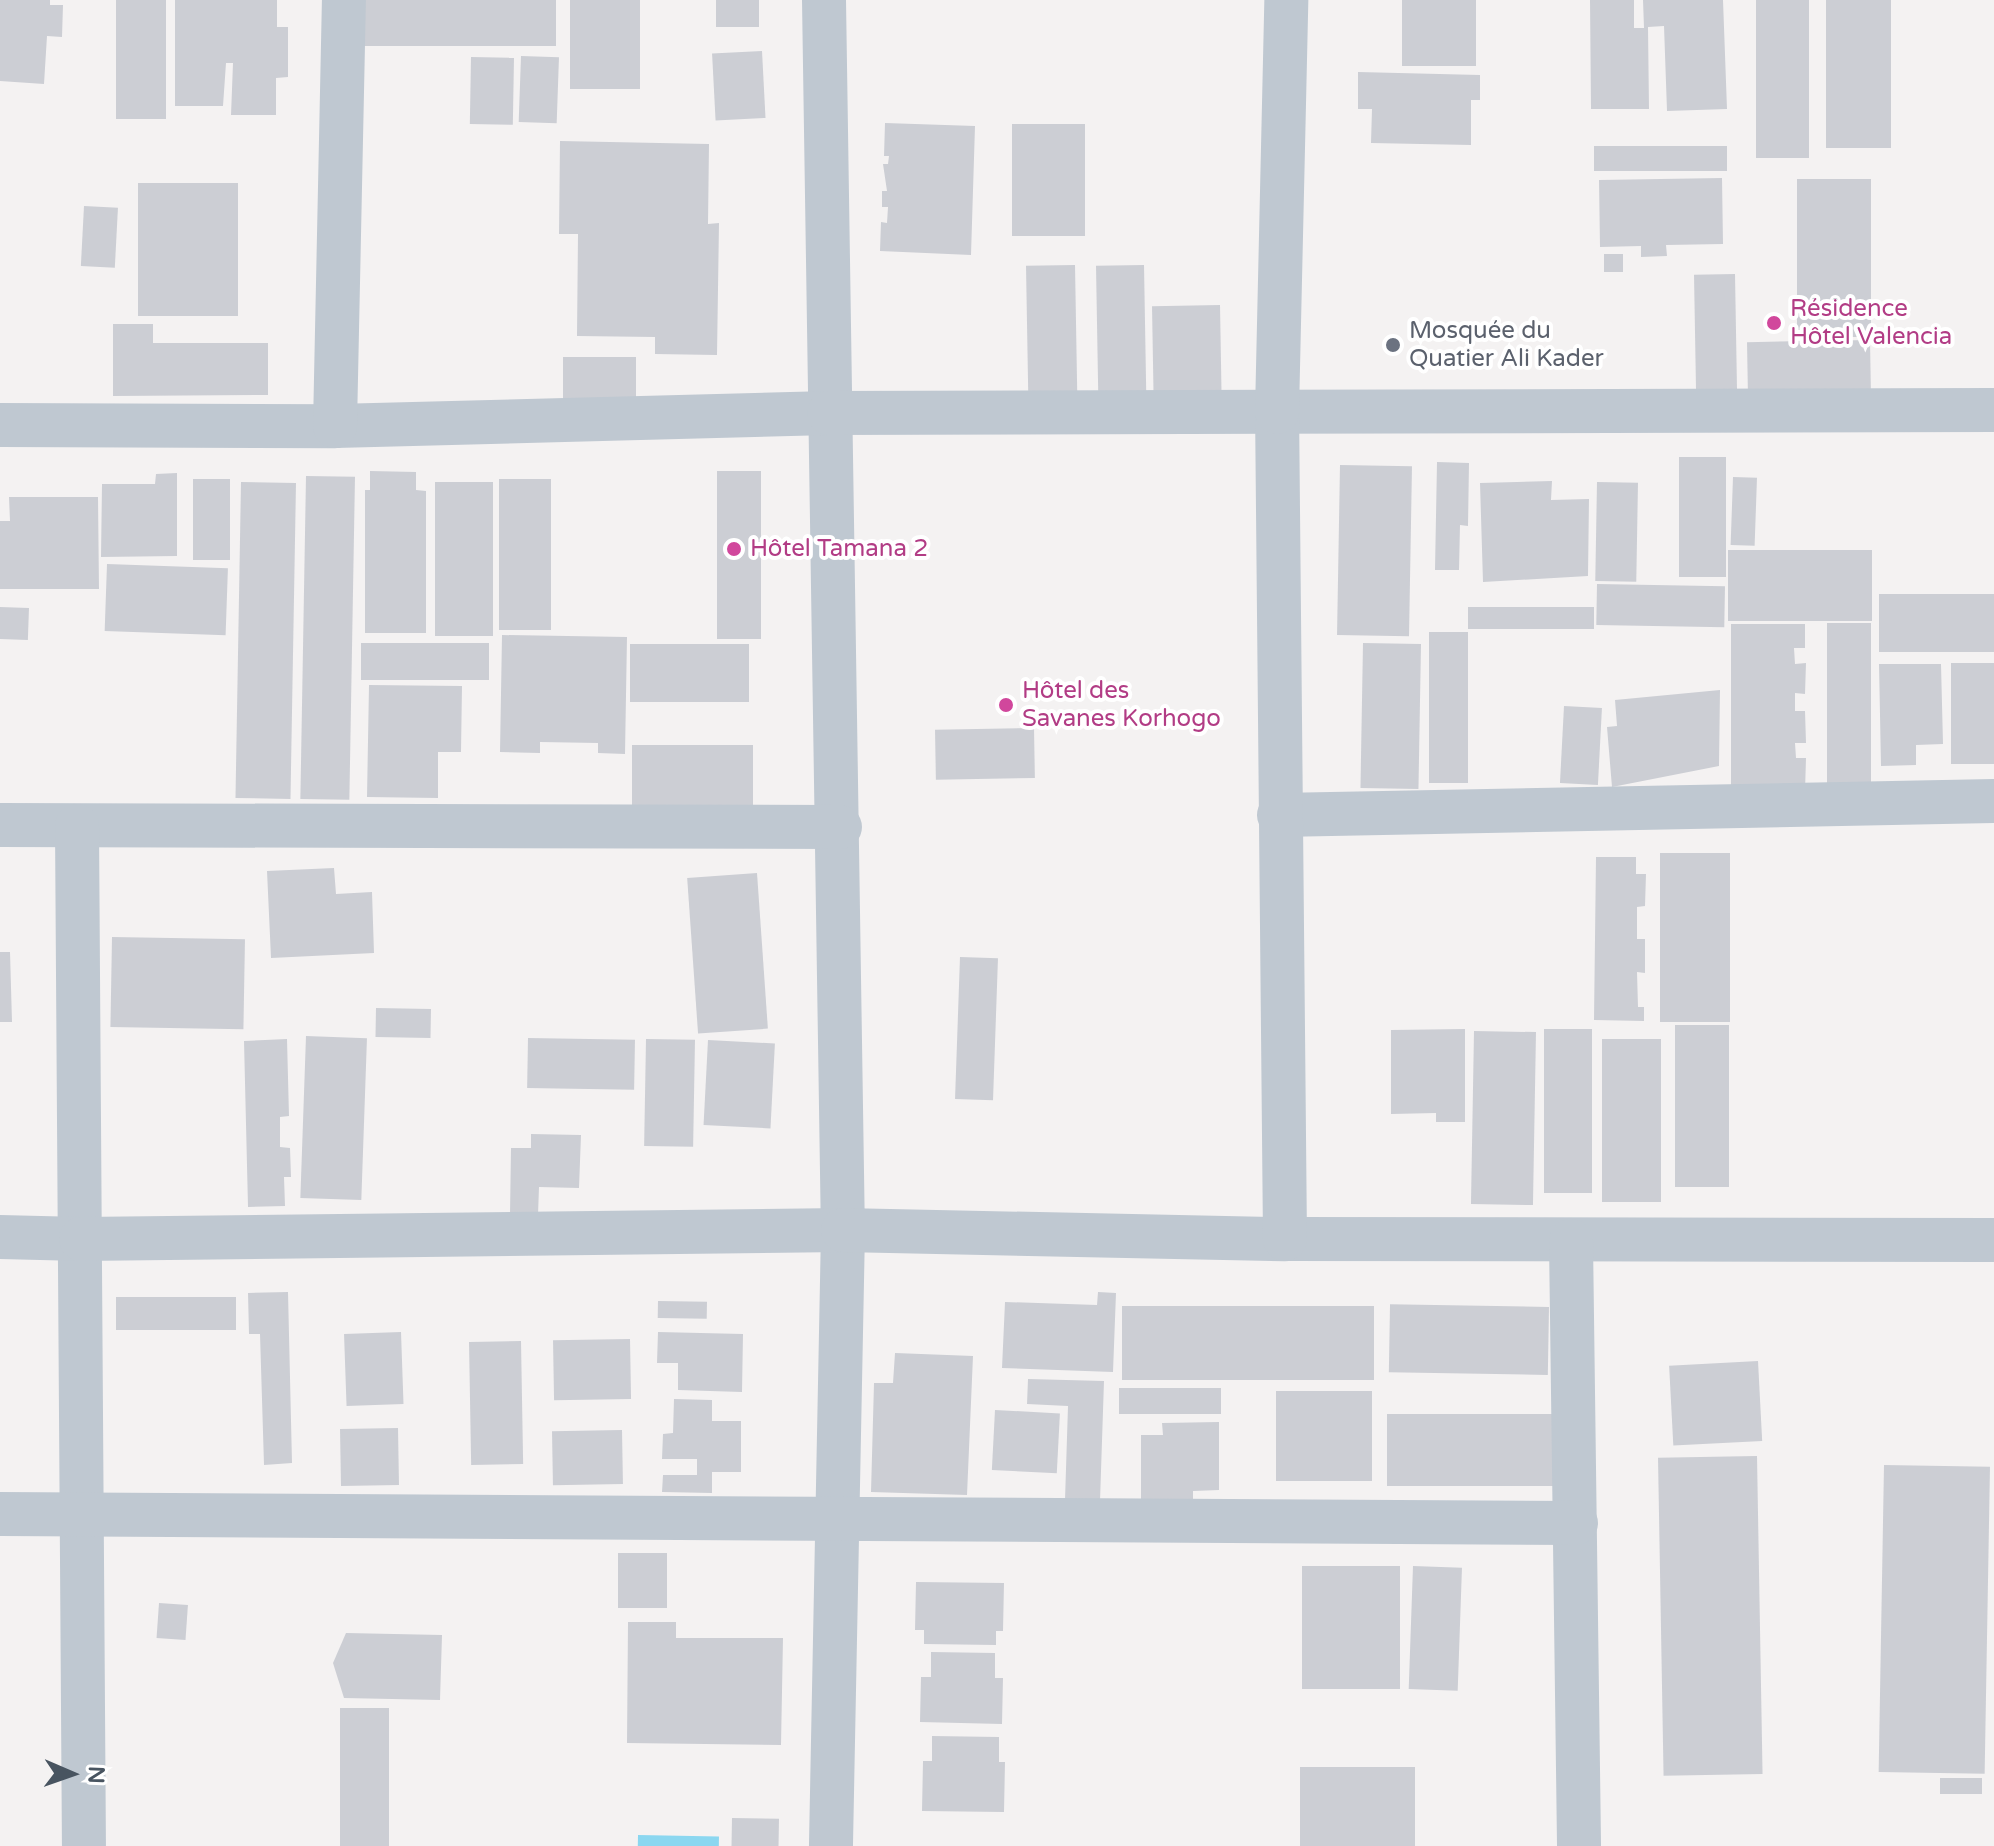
<!DOCTYPE html>
<meta charset="utf-8">
<style>
body{margin:0}
#map{position:relative;width:1994px;height:1846px;overflow:hidden;background:#f4f2f2;font-family:"Varela Round",sans-serif}
div>[style]{position:absolute}
[style*='--x']{left:calc(var(--x)*1px);top:calc(var(--y)*1px);width:calc(var(--w)*1px);rotate:calc(var(--a)*1deg)}
.water>*{inset:0;background:#8bd7f0;transform-origin:0 0}
.building>*{inset:0;background:#ccced4;transform-origin:0 0}
.minor>*{height:44px;margin:-22px;padding:0 22px;transform-origin:22px;border-radius:22px;background:#bfc8d1}
.dots>*{width:22px;height:22px;translate:-50% -50%;box-sizing:border-box;border:4px solid #fff;border-radius:50%}
span{translate:-50% -50%;white-space:nowrap;text-align:center;line-height:1.15;-webkit-text-stroke:8px #fff;paint-order:stroke}
.hotel-label{font-size:24px;color:#b23c85}
.left{translate:0 -50%;text-align:left}
.worship-label{font-size:24px;color:#5b616d}
.north{position:absolute;left:32px;top:1734px;width:80px;height:80px;-webkit-text-stroke:6px #fff;paint-order:stroke;rotate:92deg;font-size:22px;font-weight:700;line-height:32px;text-align:center;color:#485460}
.north::after{content:'';display:block;margin:auto;width:28px;height:36px;background:#485460;clip-path:polygon(50% 0,100% 100%,50% 72%,0 100%)}
</style>
<div id="map">
<div class="water">
<div style="left:638px;top:1835px;width:81px;height:11px;rotate:1deg"></div>
</div>
<div class="building">
<div style="clip-path:polygon(0 0,50px 0,50px 5px,63px 5px,62px 37px,47px 36px,44px 84px,0 81px)"></div>
<div style="left:116px;top:0;width:50px;height:119px"></div>
<div style="clip-path:polygon(175px 0,277px 0,277px 27px,288px 27px,288px 77px,276px 78px,276px 115px,231px 115px,233px 63px,226px 63px,223px 106px,175px 106px)"></div>
<div style="left:364px;top:0;width:192px;height:46px"></div>
<div style="left:570px;top:0;width:70px;height:89px"></div>
<div style="left:716px;top:0;width:43px;height:27px"></div>
<div style="left:1402px;top:0;width:74px;height:66px"></div>
<div style="clip-path:polygon(1590px 0,1634px 0,1634px 28px,1644px 28px,1643px 0,1723px 0,1727px 109px,1667px 111px,1664px 26px,1648px 27px,1649px 109px,1591px 109px)"></div>
<div style="left:1756px;top:0;width:53px;height:158px"></div>
<div style="left:1826px;top:0;width:65px;height:148px"></div>
<div style="left:762px;top:51px;width:67px;height:50px;rotate:87deg"></div>
<div style="left:521px;top:56px;width:38px;height:66px;rotate:2deg"></div>
<div style="left:471px;top:57px;width:43px;height:67px;rotate:1deg"></div>
<div style="clip-path:polygon(1358px 72px,1480px 75px,1480px 100px,1471px 100px,1471px 145px,1371px 143px,1372px 109px,1358px 109px)"></div>
<div style="clip-path:polygon(885px 123px,975px 126px,971px 255px,880px 251px,881px 222px,887px 223px,888px 207px,882px 207px,882px 191px,887px 191px,883px 164px,888px 164px,889px 156px,884px 156px)"></div>
<div style="left:1012px;top:124px;width:73px;height:112px"></div>
<div style="clip-path:polygon(560px 141px,709px 144px,708px 224px,719px 223px,717px 355px,655px 354px,655px 337px,577px 336px,578px 234px,559px 234px)"></div>
<div style="left:1594px;top:146px;width:133px;height:25px"></div>
<div style="clip-path:polygon(1722px 178px,1723px 244px,1666px 245px,1667px 256px,1641px 257px,1641px 246px,1600px 247px,1599px 180px)"></div>
<div style="left:1797px;top:179px;width:74px;height:158px"></div>
<div style="left:238px;top:183px;width:133px;height:100px;rotate:90deg"></div>
<div style="left:84px;top:206px;width:34px;height:60px;rotate:3deg"></div>
<div style="left:1604px;top:254px;width:19px;height:18px"></div>
<div style="left:1075px;top:265px;width:134px;height:49px;rotate:89deg"></div>
<div style="left:1144px;top:265px;width:133px;height:48px;rotate:89deg"></div>
<div style="left:1735px;top:274px;width:119px;height:41px;rotate:89deg"></div>
<div style="left:1220px;top:305px;width:94px;height:68px;rotate:89deg"></div>
<div style="clip-path:polygon(113px 324px,153px 324px,153px 343px,268px 343px,268px 395px,113px 396px)"></div>
<div style="left:1870px;top:340px;width:50px;height:123px;rotate:89deg"></div>
<div style="left:563px;top:357px;width:73px;height:46px"></div>
<div style="left:1679px;top:457px;width:47px;height:120px"></div>
<div style="clip-path:polygon(1437px 462px,1469px 463px,1468px 526px,1460px 525px,1459px 570px,1435px 570px)"></div>
<div style="left:1340px;top:465px;width:72px;height:170px;rotate:1deg"></div>
<div style="clip-path:polygon(370px 471px,416px 472px,416px 490px,426px 491px,426px 633px,365px 633px,365px 490px,370px 490px)"></div>
<div style="left:717px;top:471px;width:44px;height:168px"></div>
<div style="clip-path:polygon(177px 473px,177px 556px,101px 557px,102px 484px,155px 484px,156px 474px)"></div>
<div style="left:306px;top:476px;width:49px;height:323px;rotate:1deg"></div>
<div style="left:1733px;top:477px;width:24px;height:68px;rotate:2deg"></div>
<div style="left:193px;top:479px;width:37px;height:81px"></div>
<div style="left:551px;top:479px;width:151px;height:52px;rotate:90deg"></div>
<div style="clip-path:polygon(1552px 481px,1551px 500px,1589px 499px,1588px 576px,1483px 582px,1480px 483px)"></div>
<div style="left:241px;top:482px;width:55px;height:316px;rotate:1deg"></div>
<div style="left:435px;top:482px;width:58px;height:154px"></div>
<div style="left:1597px;top:482px;width:41px;height:99px;rotate:1deg"></div>
<div style="clip-path:polygon(9px 497px,98px 497px,99px 589px,0 589px,0 521px,10px 521px)"></div>
<div style="left:1728px;top:550px;width:144px;height:71px"></div>
<div style="left:107px;top:564px;width:121px;height:67px;rotate:2deg"></div>
<div style="left:1597px;top:584px;width:128px;height:41px;rotate:1deg"></div>
<div style="left:1879px;top:594px;width:115px;height:58px"></div>
<div style="left:0;top:607px;width:29px;height:32px;rotate:2deg"></div>
<div style="left:1594px;top:607px;width:22px;height:126px;rotate:90deg"></div>
<div style="left:1827px;top:623px;width:44px;height:165px"></div>
<div style="clip-path:polygon(1731px 624px,1805px 624px,1805px 648px,1794px 648px,1795px 664px,1806px 663px,1805px 694px,1795px 693px,1795px 711px,1805px 711px,1806px 743px,1795px 743px,1796px 758px,1806px 758px,1805px 792px,1731px 792px)"></div>
<div style="left:1429px;top:632px;width:39px;height:151px"></div>
<div style="clip-path:polygon(502px 635px,627px 637px,625px 754px,598px 753px,598px 743px,540px 742px,540px 753px,500px 752px)"></div>
<div style="left:361px;top:643px;width:128px;height:37px"></div>
<div style="left:1363px;top:643px;width:58px;height:145px;rotate:1deg"></div>
<div style="left:630px;top:644px;width:119px;height:58px"></div>
<div style="left:1951px;top:663px;width:43px;height:101px"></div>
<div style="clip-path:polygon(1879px 664px,1941px 664px,1943px 744px,1916px 745px,1916px 765px,1881px 766px)"></div>
<div style="clip-path:polygon(369px 685px,462px 686px,461px 752px,438px 752px,438px 798px,367px 797px)"></div>
<div style="clip-path:polygon(1720px 690px,1719px 766px,1612px 787px,1607px 727px,1617px 726px,1615px 700px)"></div>
<div style="left:1564px;top:706px;width:38px;height:77px;rotate:3deg"></div>
<div style="left:1034px;top:728px;width:50px;height:99px;rotate:89deg"></div>
<div style="left:632px;top:745px;width:121px;height:61px"></div>
<div style="left:1660px;top:853px;width:70px;height:169px"></div>
<div style="clip-path:polygon(1596px 857px,1636px 857px,1636px 874px,1646px 874px,1645px 906px,1637px 907px,1637px 939px,1645px 939px,1645px 973px,1637px 972px,1638px 1007px,1644px 1007px,1644px 1021px,1594px 1020px)"></div>
<div style="clip-path:polygon(334px 868px,336px 894px,372px 892px,374px 953px,271px 958px,267px 871px)"></div>
<div style="left:757px;top:873px;width:156px;height:70px;rotate:86deg"></div>
<div style="left:112px;top:937px;width:133px;height:90px;rotate:1deg"></div>
<div style="clip-path:polygon(0 952px,10px 952px,12px 1022px,0 1022px)"></div>
<div style="left:960px;top:957px;width:38px;height:142px;rotate:2deg"></div>
<div style="left:376px;top:1008px;width:55px;height:29px;rotate:1deg"></div>
<div style="left:1675px;top:1025px;width:54px;height:162px"></div>
<div style="clip-path:polygon(1465px 1029px,1465px 1122px,1436px 1122px,1436px 1113px,1391px 1114px,1391px 1030px)"></div>
<div style="left:1544px;top:1029px;width:48px;height:164px"></div>
<div style="left:1474px;top:1031px;width:62px;height:173px;rotate:1deg"></div>
<div style="left:306px;top:1036px;width:61px;height:162px;rotate:2deg"></div>
<div style="left:528px;top:1038px;width:107px;height:50px;rotate:1deg"></div>
<div style="clip-path:polygon(287px 1039px,289px 1116px,280px 1117px,280px 1147px,290px 1148px,291px 1177px,284px 1177px,285px 1206px,248px 1207px,244px 1041px)"></div>
<div style="left:646px;top:1039px;width:49px;height:107px;rotate:1deg"></div>
<div style="left:1602px;top:1039px;width:59px;height:163px"></div>
<div style="left:708px;top:1040px;width:67px;height:85px;rotate:3deg"></div>
<div style="clip-path:polygon(531px 1134px,581px 1135px,579px 1188px,539px 1187px,538px 1215px,510px 1214px,511px 1148px,531px 1148px)"></div>
<div style="clip-path:polygon(288px 1292px,292px 1463px,264px 1465px,260px 1334px,249px 1334px,248px 1293px)"></div>
<div style="clip-path:polygon(1098px 1292px,1116px 1293px,1113px 1372px,1002px 1368px,1005px 1302px,1097px 1305px)"></div>
<div style="left:116px;top:1297px;width:120px;height:33px"></div>
<div style="left:658px;top:1301px;width:49px;height:17px;rotate:1deg"></div>
<div style="left:1122px;top:1306px;width:252px;height:74px"></div>
<div style="left:1549px;top:1307px;width:68px;height:159px;rotate:91deg"></div>
<div style="left:401px;top:1332px;width:72px;height:57px;rotate:88deg"></div>
<div style="clip-path:polygon(658px 1332px,743px 1334px,742px 1392px,678px 1390px,678px 1363px,657px 1363px)"></div>
<div style="left:630px;top:1339px;width:60px;height:77px;rotate:89deg"></div>
<div style="left:521px;top:1341px;width:123px;height:52px;rotate:89deg"></div>
<div style="clip-path:polygon(895px 1353px,973px 1356px,967px 1495px,871px 1492px,874px 1383px,893px 1383px)"></div>
<div style="left:1758px;top:1361px;width:80px;height:89px;rotate:87deg"></div>
<div style="clip-path:polygon(1028px 1379px,1104px 1381px,1100px 1501px,1065px 1500px,1068px 1406px,1027px 1404px)"></div>
<div style="left:1119px;top:1388px;width:102px;height:26px"></div>
<div style="left:1276px;top:1391px;width:96px;height:90px"></div>
<div style="clip-path:polygon(674px 1399px,712px 1400px,712px 1421px,741px 1421px,741px 1472px,712px 1472px,712px 1493px,662px 1492px,663px 1475px,697px 1475px,697px 1459px,662px 1459px,663px 1434px,673px 1433px)"></div>
<div style="left:995px;top:1410px;width:65px;height:60px;rotate:3deg"></div>
<div style="left:1387px;top:1414px;width:167px;height:72px"></div>
<div style="clip-path:polygon(1219px 1422px,1219px 1490px,1193px 1491px,1193px 1505px,1141px 1505px,1141px 1435px,1163px 1435px,1162px 1423px)"></div>
<div style="left:398px;top:1428px;width:57px;height:58px;rotate:89deg"></div>
<div style="left:622px;top:1430px;width:54px;height:70px;rotate:89deg"></div>
<div style="left:1757px;top:1456px;width:318px;height:99px;rotate:89deg"></div>
<div style="left:1884px;top:1465px;width:106px;height:307px;rotate:1deg"></div>
<div style="left:618px;top:1553px;width:49px;height:55px"></div>
<div style="left:1302px;top:1566px;width:98px;height:123px"></div>
<div style="left:1413px;top:1566px;width:49px;height:123px;rotate:2deg"></div>
<div style="clip-path:polygon(916px 1582px,1004px 1583px,1003px 1631px,996px 1631px,996px 1645px,924px 1644px,924px 1630px,915px 1630px)"></div>
<div style="left:159px;top:1603px;width:29px;height:35px;rotate:4deg"></div>
<div style="clip-path:polygon(628px 1622px,676px 1622px,676px 1638px,783px 1638px,781px 1745px,627px 1743px)"></div>
<div style="clip-path:polygon(346px 1633px,442px 1635px,440px 1700px,344px 1698px,333px 1663px)"></div>
<div style="clip-path:polygon(931px 1652px,995px 1653px,995px 1678px,1003px 1678px,1002px 1724px,920px 1722px,921px 1677px,931px 1677px)"></div>
<div style="left:389px;top:1708px;width:138px;height:49px;rotate:90deg"></div>
<div style="clip-path:polygon(932px 1736px,999px 1737px,999px 1762px,1005px 1762px,1004px 1812px,922px 1811px,923px 1761px,932px 1761px)"></div>
<div style="left:1300px;top:1767px;width:115px;height:79px"></div>
<div style="left:1982px;top:1778px;width:16px;height:42px;rotate:90deg"></div>
<div style="left:732px;top:1818px;width:47px;height:28px;rotate:1deg"></div>
</div>
<div class="minor">
<div style="--x:824;--y:0;--w:1230;--a:89.12"></div>
<div style="--x:843;--y:1230;--w:616;--a:91.12"></div>
<div style="--x:0;--y:425;--w:335;--a:0.2"></div>
<div style="--x:335;--y:426;--w:494;--a:-1.5"></div>
<div style="--x:829;--y:413;--w:1165;--a:-0.15"></div>
<div style="--x:335;--y:426;--w:426;--a:-88.8"></div>
<div style="--x:1279;--y:815;--w:715;--a:-1.12"></div>
<div style="--x:0;--y:825;--w:840;--a:0.14"></div>
<div style="--x:77;--y:826;--w:1020;--a:89.61"></div>
<div style="--x:0;--y:1237;--w:81;--a:1.4"></div>
<div style="--x:81;--y:1239;--w:762;--a:-0.68"></div>
<div style="--x:843;--y:1230;--w:442;--a:1.2"></div>
<div style="--x:1285;--y:1239;--w:709;--a:0.08"></div>
<div style="--x:1285;--y:1239;--w:827;--a:-90.55"></div>
<div style="--x:1277;--y:412;--w:412;--a:-88.7"></div>
<div style="--x:1571;--y:1241;--w:605;--a:89.24"></div>
<div style="--x:0;--y:1514;--w:1576;--a:0.33"></div>
</div>
<div class="dots">
<div style="left:1774px;top:323px;background:#d1479c"></div>
<div style="left:1393px;top:345px;background:#6b7280"></div>
<div style="left:734px;top:549px;background:#d1479c"></div>
<div style="left:1006px;top:705px;background:#d1479c"></div>
</div>
<div class="hotel-label">
<span class="left" style="left:1790px;top:323px">Résidence<br>Hôtel Valencia</span>
<span class="left" style="left:750px;top:549px">Hôtel Tamana 2</span>
<span class="left" style="left:1022px;top:705px">Hôtel des<br>Savanes Korhogo</span>
</div>
<div class="worship-label">
<span class="left" style="left:1409px;top:345px">Mosquée du<br>Quatier Ali Kader</span>
</div>
<div class="north">N</div>
</div>
